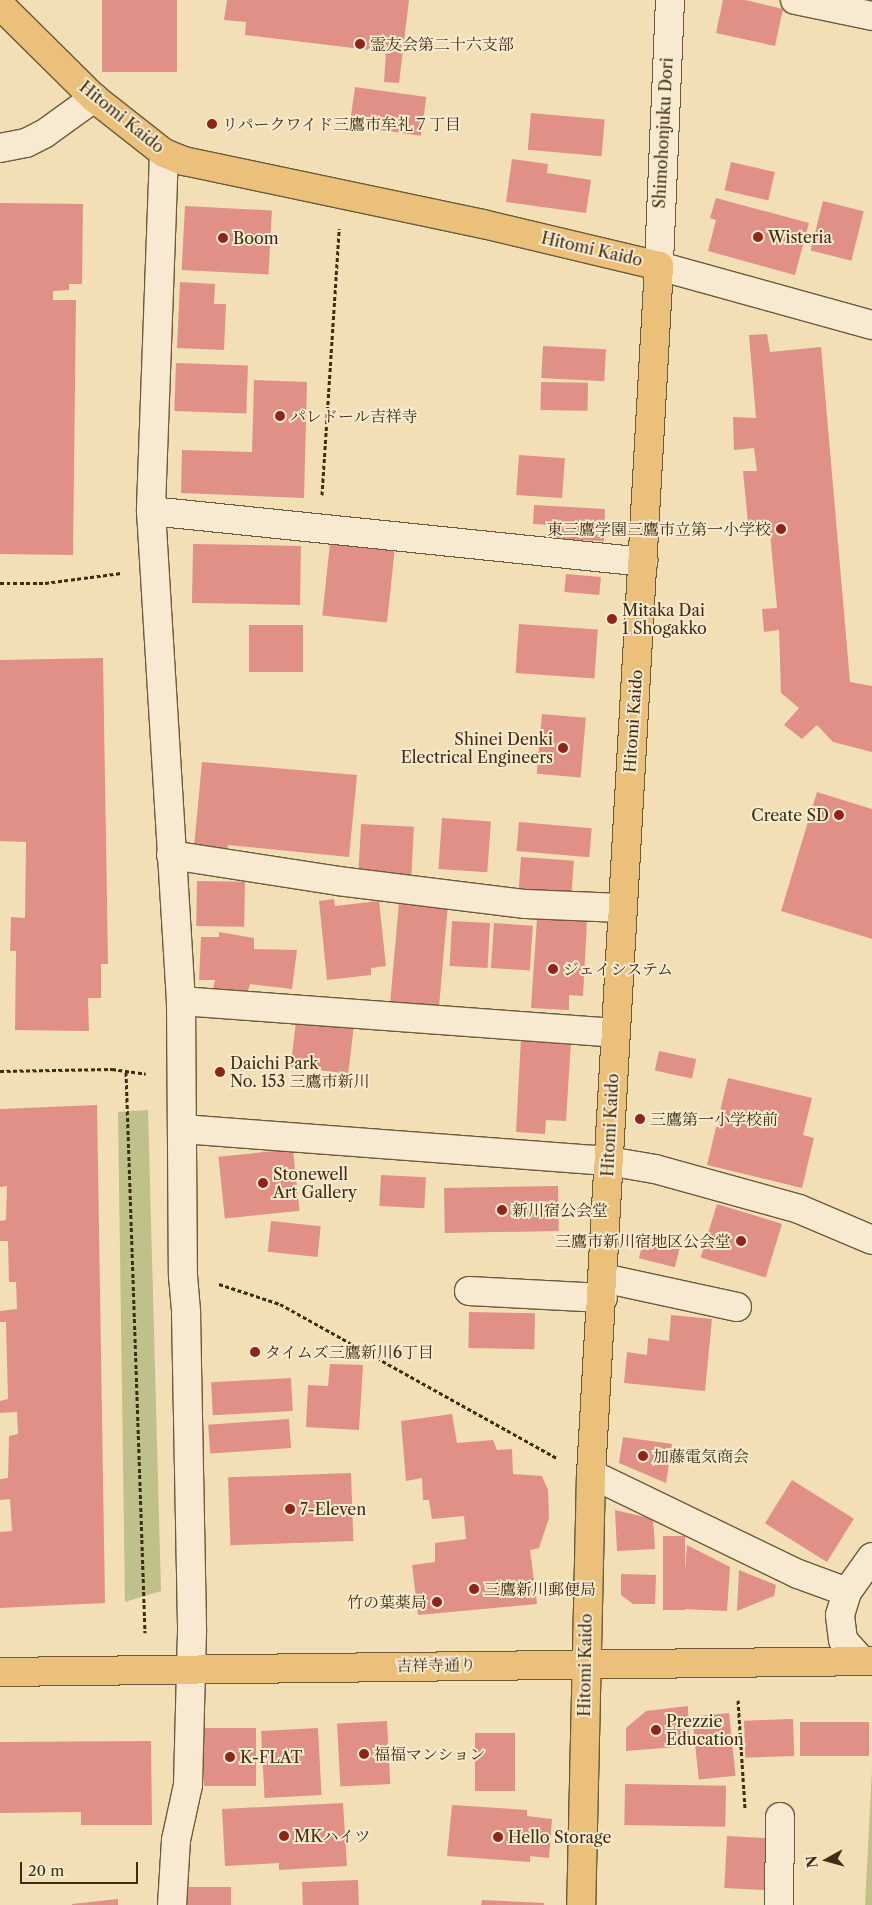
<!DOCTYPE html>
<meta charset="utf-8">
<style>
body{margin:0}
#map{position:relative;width:872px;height:1905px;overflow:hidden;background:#f3dfb6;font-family:"Libre Caslon Text","Noto Serif JP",serif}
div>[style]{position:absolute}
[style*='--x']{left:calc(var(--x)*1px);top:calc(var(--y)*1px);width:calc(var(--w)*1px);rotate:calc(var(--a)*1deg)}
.green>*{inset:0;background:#c0c08b}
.building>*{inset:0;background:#e09086;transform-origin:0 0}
.path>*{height:3px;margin-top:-1.5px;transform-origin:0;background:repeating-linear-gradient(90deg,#3f2d12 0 4px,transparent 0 6.5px)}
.roads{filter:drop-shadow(1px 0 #6c5a3b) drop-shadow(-1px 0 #6c5a3b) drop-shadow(0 1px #6c5a3b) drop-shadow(0 -1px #6c5a3b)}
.minor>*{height:28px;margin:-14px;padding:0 14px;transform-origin:14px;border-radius:14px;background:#f7ead0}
.major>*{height:28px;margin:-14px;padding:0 14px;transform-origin:14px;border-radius:14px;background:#eac07b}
.dots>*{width:14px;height:14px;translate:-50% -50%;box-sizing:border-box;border:2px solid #f7ead0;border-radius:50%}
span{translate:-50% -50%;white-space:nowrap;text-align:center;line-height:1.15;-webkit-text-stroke:4px #f7ead0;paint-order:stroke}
.poi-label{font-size:16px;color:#3f2d12}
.left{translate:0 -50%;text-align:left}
.right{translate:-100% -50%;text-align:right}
.street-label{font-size:16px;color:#3f2d12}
.north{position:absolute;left:802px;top:1835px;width:50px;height:50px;-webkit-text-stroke:4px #f7ead0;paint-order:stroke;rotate:263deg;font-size:14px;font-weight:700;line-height:20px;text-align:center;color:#3f2d12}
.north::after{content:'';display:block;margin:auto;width:18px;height:22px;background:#3f2d12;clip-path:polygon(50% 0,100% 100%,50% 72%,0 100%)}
.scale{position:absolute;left:20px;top:1862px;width:118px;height:22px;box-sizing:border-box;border:2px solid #3f2d12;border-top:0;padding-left:6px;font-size:15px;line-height:18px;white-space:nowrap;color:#3f2d12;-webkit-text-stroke:4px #f7ead0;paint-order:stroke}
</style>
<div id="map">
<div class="green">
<div style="clip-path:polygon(148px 1110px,161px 1591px,125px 1602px,118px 1112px)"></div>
<div style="clip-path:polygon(872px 1770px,872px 1905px,865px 1905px)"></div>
</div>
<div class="building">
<div style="left:102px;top:0;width:75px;height:72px"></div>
<div style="clip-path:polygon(227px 0,409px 0,399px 83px,384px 82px,386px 52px,245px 35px,246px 22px,224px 20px)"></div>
<div style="clip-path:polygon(723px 0,745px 0,783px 9px,775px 46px,716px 33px)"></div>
<div style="left:355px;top:87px;width:72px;height:39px;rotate:8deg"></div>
<div style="left:531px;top:113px;width:74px;height:37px;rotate:5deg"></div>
<div style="clip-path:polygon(512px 159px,548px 164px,547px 173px,591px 180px,586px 213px,506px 202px)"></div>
<div style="left:731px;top:162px;width:45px;height:29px;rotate:13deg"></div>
<div style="clip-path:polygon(716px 198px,809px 223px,795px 275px,708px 251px,716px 220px,710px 218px)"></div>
<div style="left:823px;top:201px;width:42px;height:51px;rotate:14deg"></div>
<div style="clip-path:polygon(0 203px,83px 204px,82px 284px,69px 284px,69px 290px,53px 291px,53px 300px,76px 300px,73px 555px,0 554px)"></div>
<div style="left:185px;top:206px;width:87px;height:64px;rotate:3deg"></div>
<div style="clip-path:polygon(180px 282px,215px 284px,214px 304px,226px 304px,224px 350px,177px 348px)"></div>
<div style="clip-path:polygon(767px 334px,770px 352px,821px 347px,850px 682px,872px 686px,872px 752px,833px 742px,817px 725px,802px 739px,784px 725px,799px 708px,781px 693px,779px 630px,764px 632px,762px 609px,777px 608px,769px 523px,748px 523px,743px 471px,757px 471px,754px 448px,734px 450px,733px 417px,756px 418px,749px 335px)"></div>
<div style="left:543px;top:346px;width:63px;height:32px;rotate:3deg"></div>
<div style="left:176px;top:363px;width:72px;height:48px;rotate:2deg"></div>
<div style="clip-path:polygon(254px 380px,307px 382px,304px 498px,181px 493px,182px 450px,252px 452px)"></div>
<div style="left:541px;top:382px;width:47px;height:28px;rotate:1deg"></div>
<div style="left:519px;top:455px;width:46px;height:40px;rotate:4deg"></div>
<div style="clip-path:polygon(534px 505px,605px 509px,604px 541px,553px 539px,554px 525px,533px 524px)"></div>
<div style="left:330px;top:543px;width:65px;height:73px;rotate:6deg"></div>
<div style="left:193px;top:544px;width:108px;height:59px;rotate:1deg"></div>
<div style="left:566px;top:574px;width:35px;height:18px;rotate:5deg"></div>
<div style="left:519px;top:624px;width:79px;height:49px;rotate:4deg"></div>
<div style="left:249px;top:625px;width:54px;height:47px"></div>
<div style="clip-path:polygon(103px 658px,108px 964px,101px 964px,101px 998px,88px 998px,89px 1031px,15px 1030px,16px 951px,10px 951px,11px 917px,25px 918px,26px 842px,0 841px,0 660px)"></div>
<div style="left:542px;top:714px;width:44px;height:60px;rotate:5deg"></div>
<div style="clip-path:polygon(202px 762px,357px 775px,349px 857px,228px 845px,226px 861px,193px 858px)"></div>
<div style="clip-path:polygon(817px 792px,872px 809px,872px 939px,781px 911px)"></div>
<div style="left:442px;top:818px;width:49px;height:51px;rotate:4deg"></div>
<div style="left:519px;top:822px;width:73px;height:29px;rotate:5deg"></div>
<div style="left:361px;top:824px;width:53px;height:50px;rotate:3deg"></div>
<div style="left:521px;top:857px;width:53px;height:34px;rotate:4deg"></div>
<div style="left:197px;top:881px;width:48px;height:45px;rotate:1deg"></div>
<div style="clip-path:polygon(334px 899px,335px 906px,379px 901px,386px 966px,371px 968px,371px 975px,327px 980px,319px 901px)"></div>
<div style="left:399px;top:902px;width:49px;height:103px;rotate:5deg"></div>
<div style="clip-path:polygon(537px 918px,587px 921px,583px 996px,569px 995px,569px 1010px,531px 1008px)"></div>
<div style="left:452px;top:921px;width:38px;height:45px;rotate:3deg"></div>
<div style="left:494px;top:923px;width:39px;height:45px;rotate:4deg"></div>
<div style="clip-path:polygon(219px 932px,254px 938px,254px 949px,297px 950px,292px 989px,250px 984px,246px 998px,212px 993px,215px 980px,199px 980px,201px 937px,219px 937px)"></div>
<div style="left:296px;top:1022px;width:58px;height:45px;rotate:7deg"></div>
<div style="clip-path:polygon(521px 1038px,571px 1041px,566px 1121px,546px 1120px,545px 1134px,516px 1132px)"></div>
<div style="left:659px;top:1051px;width:38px;height:20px;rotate:12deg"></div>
<div style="clip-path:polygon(728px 1078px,812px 1098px,803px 1135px,814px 1138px,802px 1188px,707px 1165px)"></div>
<div style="clip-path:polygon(97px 1105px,105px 1603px,0 1608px,0 1532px,12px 1531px,10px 1499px,0 1500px,0 1479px,8px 1478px,9px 1436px,18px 1434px,17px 1412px,0 1413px,0 1401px,8px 1399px,6px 1322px,0 1322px,0 1311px,17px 1309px,16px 1282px,9px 1282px,8px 1241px,0 1241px,0 1221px,6px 1220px,7px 1186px,0 1187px,0 1109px)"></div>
<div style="left:293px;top:1149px;width:62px;height:75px;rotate:84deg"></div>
<div style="left:381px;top:1175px;width:45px;height:31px;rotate:3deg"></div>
<div style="left:558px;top:1186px;width:45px;height:114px;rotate:89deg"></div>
<div style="left:717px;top:1204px;width:68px;height:56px;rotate:17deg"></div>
<div style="left:271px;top:1221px;width:50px;height:31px;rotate:6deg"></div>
<div style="left:645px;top:1234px;width:37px;height:25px;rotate:14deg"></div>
<div style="left:469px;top:1312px;width:66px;height:36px;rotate:1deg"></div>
<div style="clip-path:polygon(671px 1315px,712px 1319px,705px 1391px,624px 1383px,627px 1352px,647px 1355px,648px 1338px,669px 1341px)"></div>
<div style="clip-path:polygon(330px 1364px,363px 1365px,359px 1430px,306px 1427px,308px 1385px,328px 1386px)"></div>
<div style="left:291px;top:1378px;width:33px;height:80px;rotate:87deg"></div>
<div style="clip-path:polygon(452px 1414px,457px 1443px,493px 1440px,497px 1450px,512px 1449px,513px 1474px,542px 1476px,548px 1490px,549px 1518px,539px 1548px,530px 1550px,537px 1604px,418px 1615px,412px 1565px,435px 1562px,435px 1543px,466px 1539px,464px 1516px,432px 1519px,429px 1500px,423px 1500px,422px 1478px,406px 1481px,401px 1421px)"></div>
<div style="left:289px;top:1419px;width:29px;height:81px;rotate:86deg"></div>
<div style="clip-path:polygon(623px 1437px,672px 1444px,666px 1483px,619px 1463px)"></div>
<div style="left:351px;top:1473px;width:68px;height:123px;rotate:88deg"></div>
<div style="left:792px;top:1480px;width:73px;height:51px;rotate:32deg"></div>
<div style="clip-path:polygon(615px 1510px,653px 1519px,655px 1549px,617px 1551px)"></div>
<div style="left:663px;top:1536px;width:22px;height:74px"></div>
<div style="clip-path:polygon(687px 1545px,730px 1567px,727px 1611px,682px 1609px)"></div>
<div style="clip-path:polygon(739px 1570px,776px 1585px,774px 1596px,737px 1611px)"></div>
<div style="clip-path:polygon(621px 1574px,656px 1575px,655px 1604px,633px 1604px,621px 1595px)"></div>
<div style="clip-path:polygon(688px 1706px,689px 1746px,626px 1751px,626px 1728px,646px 1711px)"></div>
<div style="left:729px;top:1713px;width:63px;height:37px;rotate:84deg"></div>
<div style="left:793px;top:1719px;width:37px;height:49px;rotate:88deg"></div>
<div style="left:387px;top:1721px;width:63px;height:50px;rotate:87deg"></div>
<div style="left:869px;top:1722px;width:34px;height:69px;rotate:90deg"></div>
<div style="left:204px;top:1728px;width:52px;height:58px"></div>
<div style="left:318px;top:1728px;width:67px;height:57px;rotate:87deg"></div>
<div style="left:475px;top:1733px;width:40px;height:58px"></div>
<div style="clip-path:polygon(151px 1741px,152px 1825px,81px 1825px,81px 1812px,0 1813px,0 1742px)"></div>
<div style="left:625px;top:1784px;width:101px;height:41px;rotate:1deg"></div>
<div style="clip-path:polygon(343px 1803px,347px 1866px,279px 1870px,279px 1863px,225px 1866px,222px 1809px)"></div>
<div style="clip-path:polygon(452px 1805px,527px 1810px,527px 1816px,552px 1819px,549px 1858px,530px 1856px,530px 1862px,447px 1856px)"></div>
<div style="left:727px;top:1836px;width:42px;height:52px;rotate:3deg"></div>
<div style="left:358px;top:1880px;width:25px;height:56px;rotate:88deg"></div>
<div style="left:181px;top:1887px;width:50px;height:18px"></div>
<div style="clip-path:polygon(118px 1899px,118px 1905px,72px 1905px,72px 1904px)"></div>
<div style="clip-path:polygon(482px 1900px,544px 1903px,544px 1905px,481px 1905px)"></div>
</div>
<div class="path">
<div style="--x:322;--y:495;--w:267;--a:-86.3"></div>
<div style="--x:0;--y:583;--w:45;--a:0"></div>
<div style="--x:45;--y:583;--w:77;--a:-7.5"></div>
<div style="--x:0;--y:1071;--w:112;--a:-1"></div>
<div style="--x:112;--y:1069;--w:34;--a:8"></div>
<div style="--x:126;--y:1072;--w:561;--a:88.06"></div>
<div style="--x:219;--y:1284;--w:64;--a:18.2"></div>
<div style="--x:280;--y:1304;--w:317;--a:29.1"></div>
<div style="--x:738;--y:1700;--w:109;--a:86.3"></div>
</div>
<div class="roads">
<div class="minor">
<div style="--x:670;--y:0;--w:266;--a:92.4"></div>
<div style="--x:659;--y:266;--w:221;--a:15.5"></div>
<div style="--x:795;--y:0;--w:79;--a:11.7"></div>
<div style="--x:0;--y:148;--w:26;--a:-11"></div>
<div style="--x:26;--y:143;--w:20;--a:-27"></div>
<div style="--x:44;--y:134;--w:62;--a:-35.8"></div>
<div style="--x:164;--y:153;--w:358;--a:92.1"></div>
<div style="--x:151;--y:511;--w:491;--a:86.5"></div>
<div style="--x:181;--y:1001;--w:275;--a:89.6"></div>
<div style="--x:183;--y:1276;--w:37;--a:85"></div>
<div style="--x:186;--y:1313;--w:319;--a:88.9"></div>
<div style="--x:192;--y:1632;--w:153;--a:91.5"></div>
<div style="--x:188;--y:1785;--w:56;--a:102.3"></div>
<div style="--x:176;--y:1840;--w:65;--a:93.5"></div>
<div style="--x:151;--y:511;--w:495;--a:5.9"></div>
<div style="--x:171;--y:855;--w:169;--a:8.8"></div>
<div style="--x:338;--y:881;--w:189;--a:7"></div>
<div style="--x:526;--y:904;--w:95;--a:2.4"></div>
<div style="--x:181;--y:1001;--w:435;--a:4.2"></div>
<div style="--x:182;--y:1129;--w:427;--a:4.3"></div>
<div style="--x:608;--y:1161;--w:48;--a:9.7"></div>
<div style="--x:655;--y:1169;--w:149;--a:15.5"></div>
<div style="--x:799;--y:1209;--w:79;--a:23"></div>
<div style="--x:603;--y:1278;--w:137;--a:12.2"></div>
<div style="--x:469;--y:1291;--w:134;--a:3"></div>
<div style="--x:591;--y:1474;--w:230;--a:25.8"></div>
<div style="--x:798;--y:1574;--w:52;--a:20.2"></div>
<div style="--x:862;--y:1661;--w:28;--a:-132"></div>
<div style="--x:843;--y:1640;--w:25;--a:-97"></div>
<div style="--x:840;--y:1615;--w:24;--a:-73"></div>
<div style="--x:847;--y:1592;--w:43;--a:-54.5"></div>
<div style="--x:779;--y:1905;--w:88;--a:-89.3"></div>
</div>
<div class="major">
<div style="--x:0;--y:5;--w:132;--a:44.7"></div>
<div style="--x:94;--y:98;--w:89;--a:38.2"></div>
<div style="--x:164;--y:153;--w:22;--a:22"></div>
<div style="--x:184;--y:161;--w:306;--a:11.9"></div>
<div style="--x:483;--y:224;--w:181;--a:13.4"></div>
<div style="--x:659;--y:266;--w:1210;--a:93.22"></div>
<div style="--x:591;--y:1474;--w:431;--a:91.3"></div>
<div style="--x:0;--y:1672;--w:872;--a:-0.72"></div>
</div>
</div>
<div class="dots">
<div style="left:360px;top:44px;background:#8f2418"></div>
<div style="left:212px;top:124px;background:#8f2418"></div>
<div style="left:758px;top:237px;background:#8f2418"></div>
<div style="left:223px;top:238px;background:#8f2418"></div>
<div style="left:280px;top:416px;background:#8f2418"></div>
<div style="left:781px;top:529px;background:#8f2418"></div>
<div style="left:612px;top:619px;background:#8f2418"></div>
<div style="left:563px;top:748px;background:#8f2418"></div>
<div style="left:839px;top:815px;background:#8f2418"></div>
<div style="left:553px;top:969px;background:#8f2418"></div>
<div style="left:220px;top:1072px;background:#8f2418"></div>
<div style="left:640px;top:1119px;background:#8f2418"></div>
<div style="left:263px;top:1183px;background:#8f2418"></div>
<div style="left:502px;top:1210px;background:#8f2418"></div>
<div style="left:741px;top:1241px;background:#8f2418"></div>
<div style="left:255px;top:1352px;background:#8f2418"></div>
<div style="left:643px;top:1456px;background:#8f2418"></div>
<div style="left:290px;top:1509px;background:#8f2418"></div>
<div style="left:474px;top:1589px;background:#8f2418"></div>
<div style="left:437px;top:1602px;background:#8f2418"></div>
<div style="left:656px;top:1730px;background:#8f2418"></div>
<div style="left:364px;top:1754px;background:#8f2418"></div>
<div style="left:230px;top:1757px;background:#8f2418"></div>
<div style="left:284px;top:1836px;background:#8f2418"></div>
<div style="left:498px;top:1837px;background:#8f2418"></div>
</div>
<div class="poi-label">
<span class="left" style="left:370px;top:44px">霊友会第二十六支部</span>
<span class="left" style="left:222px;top:124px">リパークワイド三鷹市牟礼７丁目</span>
<span class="left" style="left:768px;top:237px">Wisteria</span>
<span class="left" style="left:233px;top:238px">Boom</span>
<span class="left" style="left:290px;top:416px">パレドール吉祥寺</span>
<span class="right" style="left:771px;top:529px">東三鷹学園三鷹市立第一小学校</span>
<span class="left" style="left:622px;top:619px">Mitaka Dai<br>1 Shogakko</span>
<span class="right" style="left:553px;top:748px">Shinei Denki<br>Electrical Engineers</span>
<span class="right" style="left:829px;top:815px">Create SD</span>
<span class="left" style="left:563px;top:969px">ジェイシステム</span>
<span class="left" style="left:230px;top:1072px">Daichi Park<br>No. 153 三鷹市新川</span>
<span class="left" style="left:650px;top:1119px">三鷹第一小学校前</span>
<span class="left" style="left:273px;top:1183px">Stonewell<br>Art Gallery</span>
<span class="left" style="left:512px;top:1210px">新川宿公会堂</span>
<span class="right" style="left:731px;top:1241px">三鷹市新川宿地区公会堂</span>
<span class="left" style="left:265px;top:1352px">タイムズ三鷹新川6丁目</span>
<span class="left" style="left:653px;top:1456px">加藤電気商会</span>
<span class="left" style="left:300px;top:1509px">7-Eleven</span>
<span class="left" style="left:484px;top:1589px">三鷹新川郵便局</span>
<span class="right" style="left:427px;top:1602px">竹の葉薬局</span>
<span class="left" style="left:666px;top:1730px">Prezzie<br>Education</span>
<span class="left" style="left:374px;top:1754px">福福マンション</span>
<span class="left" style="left:240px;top:1757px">K-FLAT</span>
<span class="left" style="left:294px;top:1836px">MKハイツ</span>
<span class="left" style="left:508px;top:1837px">Hello Storage</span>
</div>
<div class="street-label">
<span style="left:122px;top:117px;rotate:39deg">Hitomi Kaido</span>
<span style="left:663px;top:133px;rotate:-87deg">Shimohonjuku Dori</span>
<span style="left:592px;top:249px;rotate:13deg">Hitomi Kaido</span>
<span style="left:633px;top:721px;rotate:-86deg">Hitomi Kaido</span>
<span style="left:610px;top:1125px;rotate:-87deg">Hitomi Kaido</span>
<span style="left:436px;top:1665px;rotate:-1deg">吉祥寺通り</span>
<span style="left:585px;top:1665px;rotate:-89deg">Hitomi Kaido</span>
</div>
<div class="north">N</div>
<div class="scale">20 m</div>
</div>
